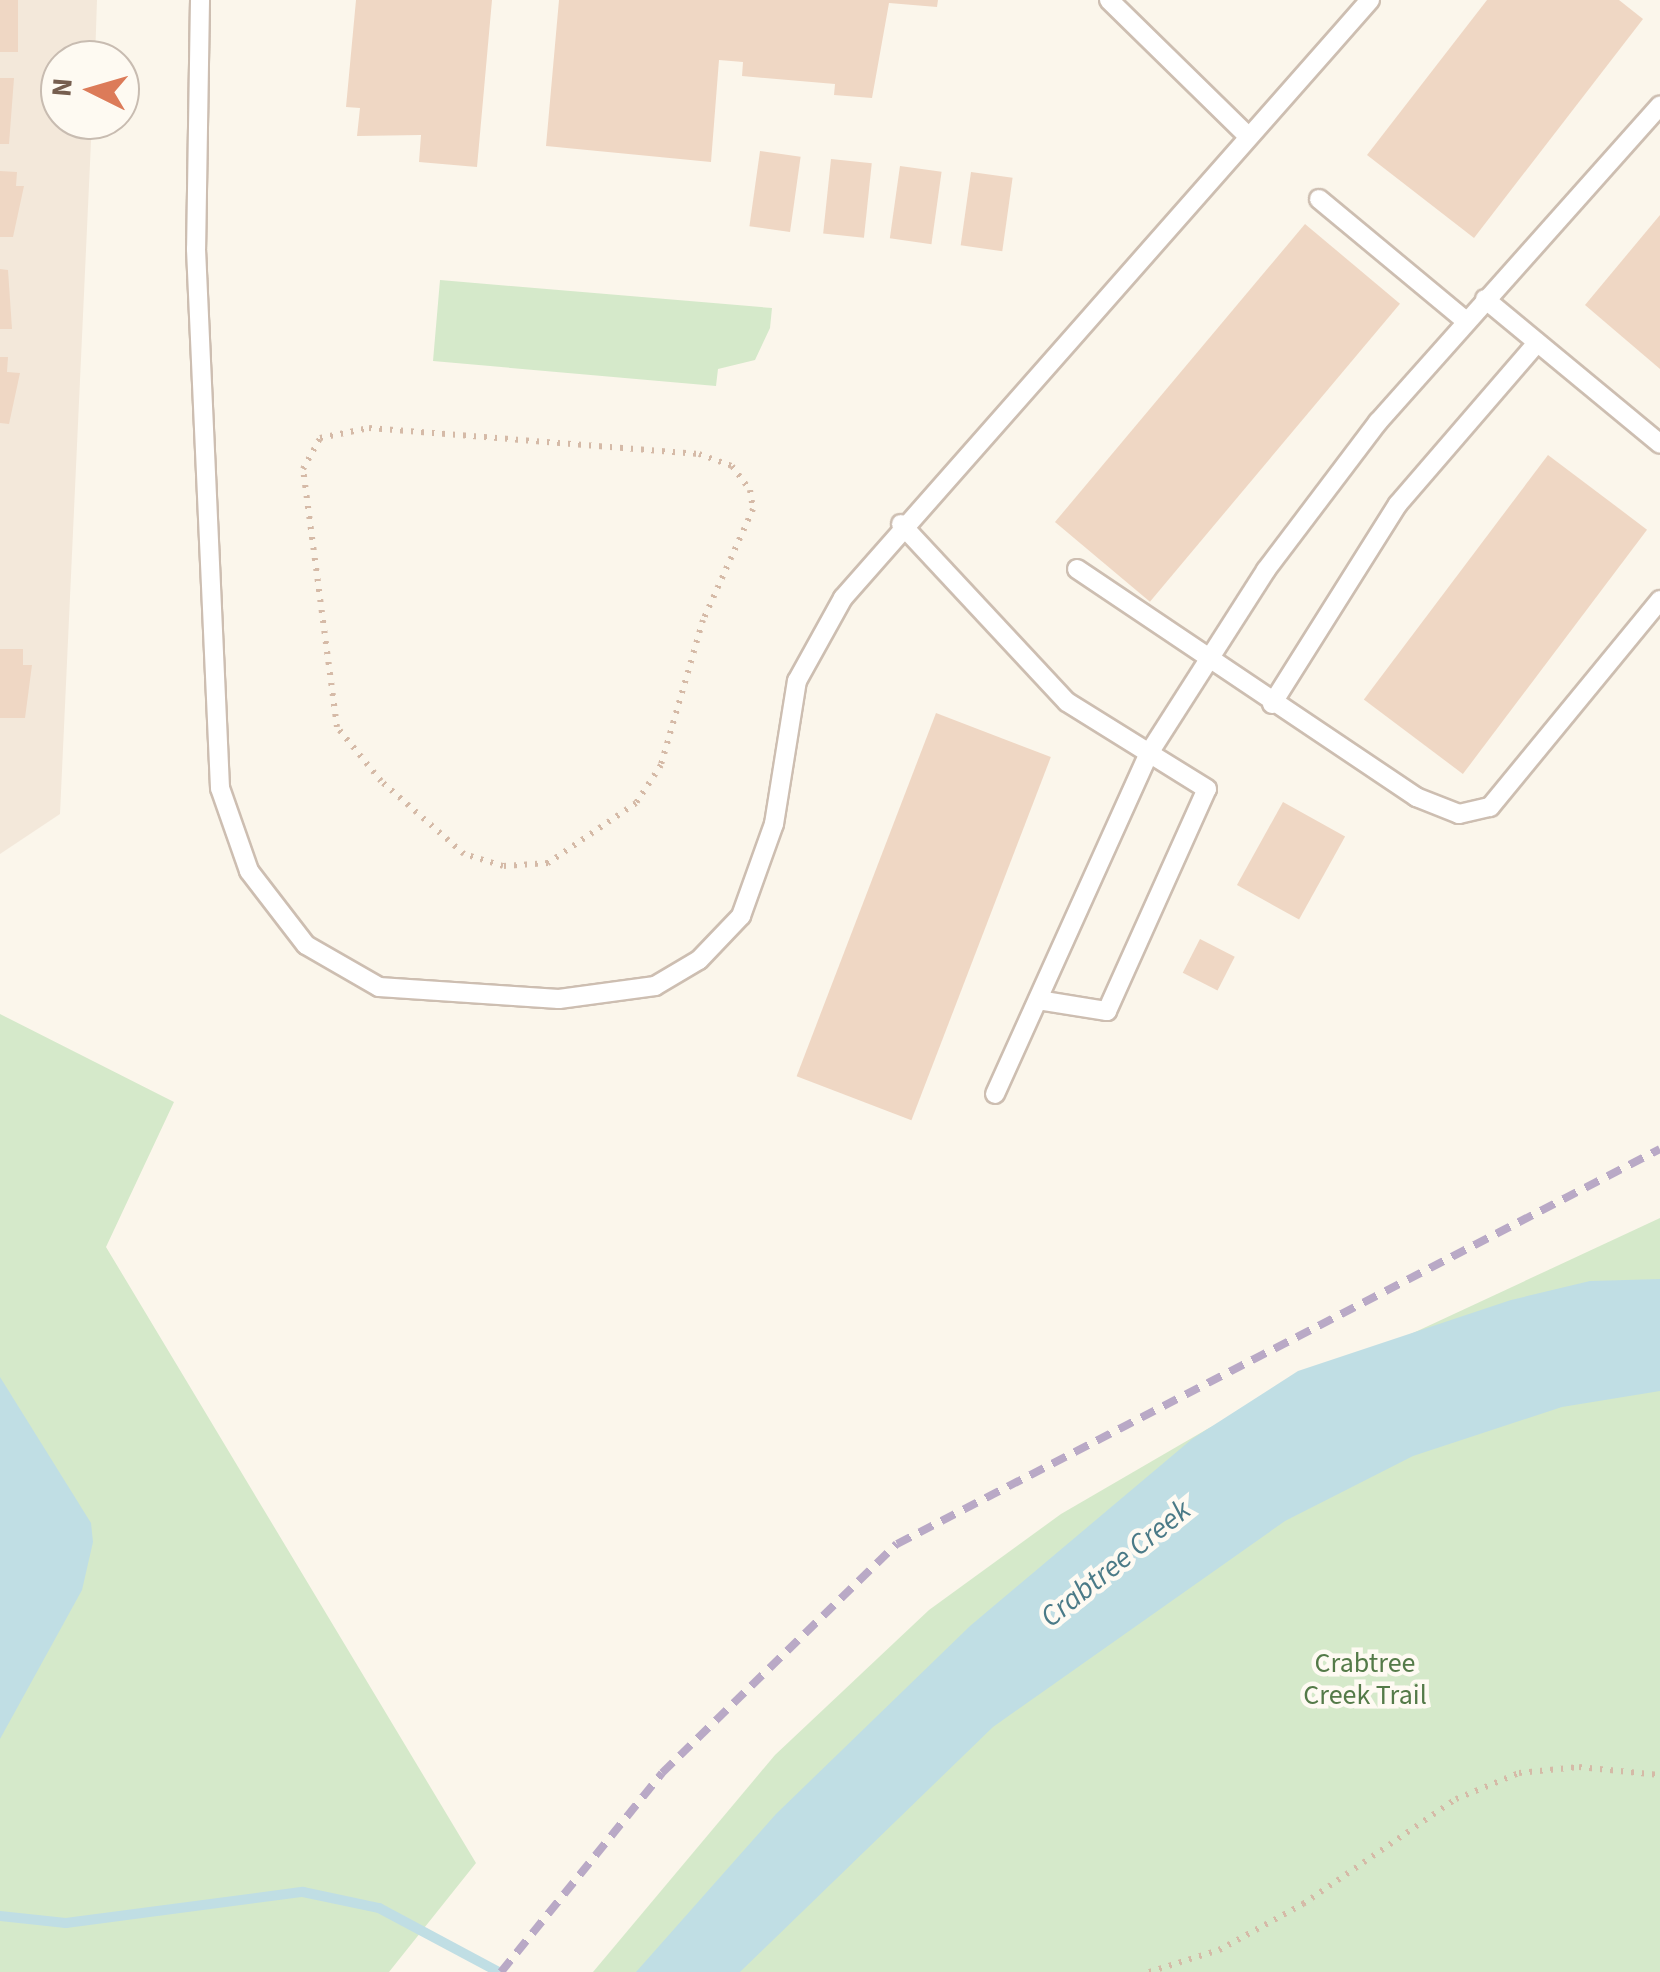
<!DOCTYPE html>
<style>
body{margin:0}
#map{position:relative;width:1660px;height:1972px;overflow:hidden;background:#fbf6eb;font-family:"Source Sans 3",sans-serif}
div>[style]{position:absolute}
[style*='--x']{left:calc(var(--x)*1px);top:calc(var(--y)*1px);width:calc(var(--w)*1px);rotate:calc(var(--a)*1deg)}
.residential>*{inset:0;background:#f3e8da}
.green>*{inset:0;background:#d5e9ca}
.water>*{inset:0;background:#c0dee4}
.stream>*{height:10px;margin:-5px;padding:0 5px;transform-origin:5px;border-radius:5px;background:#c0dee4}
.building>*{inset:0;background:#efd7c4;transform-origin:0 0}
.path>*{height:6px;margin-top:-3px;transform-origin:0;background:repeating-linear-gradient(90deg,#d5baa7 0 2.5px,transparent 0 10.5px)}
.roads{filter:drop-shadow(2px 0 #cdbeb1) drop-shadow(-2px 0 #cdbeb1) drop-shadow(0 2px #cdbeb1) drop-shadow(0 -2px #cdbeb1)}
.service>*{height:18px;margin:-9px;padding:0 9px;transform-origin:9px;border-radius:9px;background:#fff}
.rail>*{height:8px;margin-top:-4px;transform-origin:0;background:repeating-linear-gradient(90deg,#b9a9c6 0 15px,transparent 0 25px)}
span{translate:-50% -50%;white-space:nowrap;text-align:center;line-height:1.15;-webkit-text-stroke:9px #fefaf2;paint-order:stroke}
.park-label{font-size:28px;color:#547a48}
.water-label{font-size:30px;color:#4a7a87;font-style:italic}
.north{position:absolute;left:40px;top:40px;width:100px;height:100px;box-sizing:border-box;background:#fefaf2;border:2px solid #c8bcb1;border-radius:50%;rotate:275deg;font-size:28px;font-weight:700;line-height:40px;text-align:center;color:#765e4f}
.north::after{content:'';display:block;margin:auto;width:35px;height:45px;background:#dc7b59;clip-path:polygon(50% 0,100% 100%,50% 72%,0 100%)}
</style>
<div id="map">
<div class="residential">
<div style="clip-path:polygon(0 0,97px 0,95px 60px,60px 60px,60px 120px,92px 120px,60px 814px,0 854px)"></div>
</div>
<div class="green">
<div style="clip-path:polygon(440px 280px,772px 308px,770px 328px,755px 360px,718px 369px,716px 386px,433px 361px)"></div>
<div style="clip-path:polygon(0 1014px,174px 1102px,106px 1247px,476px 1863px,389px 1972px,0 1972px)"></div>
<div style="clip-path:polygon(1660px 1218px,1660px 1972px,593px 1972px,775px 1755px,929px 1610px,1061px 1514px,1209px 1428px)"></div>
</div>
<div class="water">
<div style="clip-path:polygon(1660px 1279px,1660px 1391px,1562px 1407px,1413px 1456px,1285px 1521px,993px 1727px,740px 1972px,636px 1972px,776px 1814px,970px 1626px,1192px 1439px,1298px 1371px,1511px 1300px,1590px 1281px)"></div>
<div style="clip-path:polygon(0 1377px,91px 1523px,93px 1542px,82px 1590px,0 1739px)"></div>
</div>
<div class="stream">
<div style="--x:0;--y:1916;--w:66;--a:6.1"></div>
<div style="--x:66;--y:1923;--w:239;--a:-7.5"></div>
<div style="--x:303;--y:1892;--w:78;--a:11.9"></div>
<div style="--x:379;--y:1908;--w:136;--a:28.1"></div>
</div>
<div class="building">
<div style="left:0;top:0;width:18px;height:52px"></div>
<div style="clip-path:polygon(356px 0,492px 0,477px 167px,419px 162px,421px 135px,357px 136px,360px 108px,346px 107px)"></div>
<div style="clip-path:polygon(559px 0,938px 0,937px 7px,889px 3px,872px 98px,834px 95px,835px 84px,742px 76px,743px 62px,719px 60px,711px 162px,546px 146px)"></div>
<div style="clip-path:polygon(1487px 0,1619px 0,1643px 19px,1474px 238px,1367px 155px)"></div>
<div style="clip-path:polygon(0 78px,14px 78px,9px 144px,0 144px)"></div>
<div style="left:760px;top:151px;width:41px;height:76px;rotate:8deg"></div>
<div style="left:831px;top:159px;width:41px;height:75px;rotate:6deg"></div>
<div style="left:900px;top:166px;width:42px;height:73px;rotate:8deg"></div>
<div style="clip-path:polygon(0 171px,17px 172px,16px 186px,24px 186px,13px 237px,0 237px)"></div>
<div style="left:971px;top:172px;width:42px;height:74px;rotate:8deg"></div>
<div style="clip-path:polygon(1660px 215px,1660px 369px,1585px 305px)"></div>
<div style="left:1305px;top:224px;width:124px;height:389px;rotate:40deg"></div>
<div style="clip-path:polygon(0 269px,8px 270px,12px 329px,0 329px)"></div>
<div style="clip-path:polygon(0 357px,8px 357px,7px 372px,20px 373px,9px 424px,0 423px)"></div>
<div style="left:1548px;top:455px;width:124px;height:306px;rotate:37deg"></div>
<div style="clip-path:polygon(0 649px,23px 649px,23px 665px,32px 665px,25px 718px,0 718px)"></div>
<div style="left:936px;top:713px;width:123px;height:389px;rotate:21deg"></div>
<div style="left:1283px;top:802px;width:71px;height:95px;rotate:29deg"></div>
<div style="left:1200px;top:939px;width:39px;height:38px;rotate:27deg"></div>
</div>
<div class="path">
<div style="--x:369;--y:428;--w:331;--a:4.5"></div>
<div style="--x:699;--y:454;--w:35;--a:20"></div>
<div style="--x:732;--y:466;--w:30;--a:53"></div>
<div style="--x:750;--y:490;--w:19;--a:81"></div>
<div style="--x:753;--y:509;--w:122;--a:114.2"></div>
<div style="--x:703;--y:620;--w:151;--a:106.2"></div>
<div style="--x:661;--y:765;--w:45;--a:123.3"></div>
<div style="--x:636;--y:803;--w:107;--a:145.7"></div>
<div style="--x:548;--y:863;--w:45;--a:176.2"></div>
<div style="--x:503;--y:866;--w:41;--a:-162.9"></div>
<div style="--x:464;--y:854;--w:111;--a:-138.7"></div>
<div style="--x:381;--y:781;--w:70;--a:-129.2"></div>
<div style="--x:337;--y:727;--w:260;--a:-97.5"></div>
<div style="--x:303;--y:469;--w:35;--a:-61"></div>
<div style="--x:320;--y:438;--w:50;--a:-11.5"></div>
<div style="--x:1149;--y:1972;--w:73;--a:-17.4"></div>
<div style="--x:1219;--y:1950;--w:96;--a:-28.7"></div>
<div style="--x:1303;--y:1904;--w:186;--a:-34.5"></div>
<div style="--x:1456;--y:1799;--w:68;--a:-22.4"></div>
<div style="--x:1519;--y:1773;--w:60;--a:-5.7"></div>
<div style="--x:1579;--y:1767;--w:81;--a:5.6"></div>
</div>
<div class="roads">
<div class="service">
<div style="--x:200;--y:0;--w:249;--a:90.9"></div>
<div style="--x:196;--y:249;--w:540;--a:87.45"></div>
<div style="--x:220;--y:788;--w:88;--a:70.7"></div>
<div style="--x:249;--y:871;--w:93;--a:52.4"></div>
<div style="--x:306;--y:945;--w:84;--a:29.9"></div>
<div style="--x:379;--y:987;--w:180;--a:3.8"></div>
<div style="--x:559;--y:999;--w:97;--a:-7.7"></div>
<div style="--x:655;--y:986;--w:51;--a:-30.6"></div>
<div style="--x:699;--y:960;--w:61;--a:-46.3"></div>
<div style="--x:741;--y:916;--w:98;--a:-70.3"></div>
<div style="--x:774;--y:824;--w:145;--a:-80.9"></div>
<div style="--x:797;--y:681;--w:95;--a:-61"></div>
<div style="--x:843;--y:598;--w:797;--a:-48.61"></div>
<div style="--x:1109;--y:0;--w:194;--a:44.4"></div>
<div style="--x:1319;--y:199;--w:191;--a:39.7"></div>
<div style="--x:1485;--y:299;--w:227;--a:39.6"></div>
<div style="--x:901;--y:524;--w:243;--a:47"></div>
<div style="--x:1067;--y:702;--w:97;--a:31.9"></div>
<div style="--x:1149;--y:753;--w:374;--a:114.3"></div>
<div style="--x:1077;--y:569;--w:409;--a:33.9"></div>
<div style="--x:1416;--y:797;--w:46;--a:21.6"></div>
<div style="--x:1459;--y:814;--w:32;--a:-13"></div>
<div style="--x:1490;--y:807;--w:268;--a:-50.6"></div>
<div style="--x:1272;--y:704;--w:236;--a:-57.8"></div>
<div style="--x:1398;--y:504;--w:213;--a:-49.2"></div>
<div style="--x:1038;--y:1000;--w:70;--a:9.1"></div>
<div style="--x:1107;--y:1011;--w:243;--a:-65.8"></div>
<div style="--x:1207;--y:789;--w:68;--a:-148.2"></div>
<div style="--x:1149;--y:753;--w:217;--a:-57.4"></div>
<div style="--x:1266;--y:570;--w:186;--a:-52.9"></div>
<div style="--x:1378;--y:422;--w:424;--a:-48.3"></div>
</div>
</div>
<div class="rail">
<div style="--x:501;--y:1972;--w:256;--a:-51"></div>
<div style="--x:662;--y:1773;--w:328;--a:-44.3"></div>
<div style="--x:897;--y:1544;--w:859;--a:-27.37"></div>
</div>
<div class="park-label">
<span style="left:1365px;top:1679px">Crabtree<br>Creek Trail</span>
</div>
<div class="water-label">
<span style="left:1116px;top:1564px;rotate:-39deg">Crabtree Creek</span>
</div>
<div class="north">N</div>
</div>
